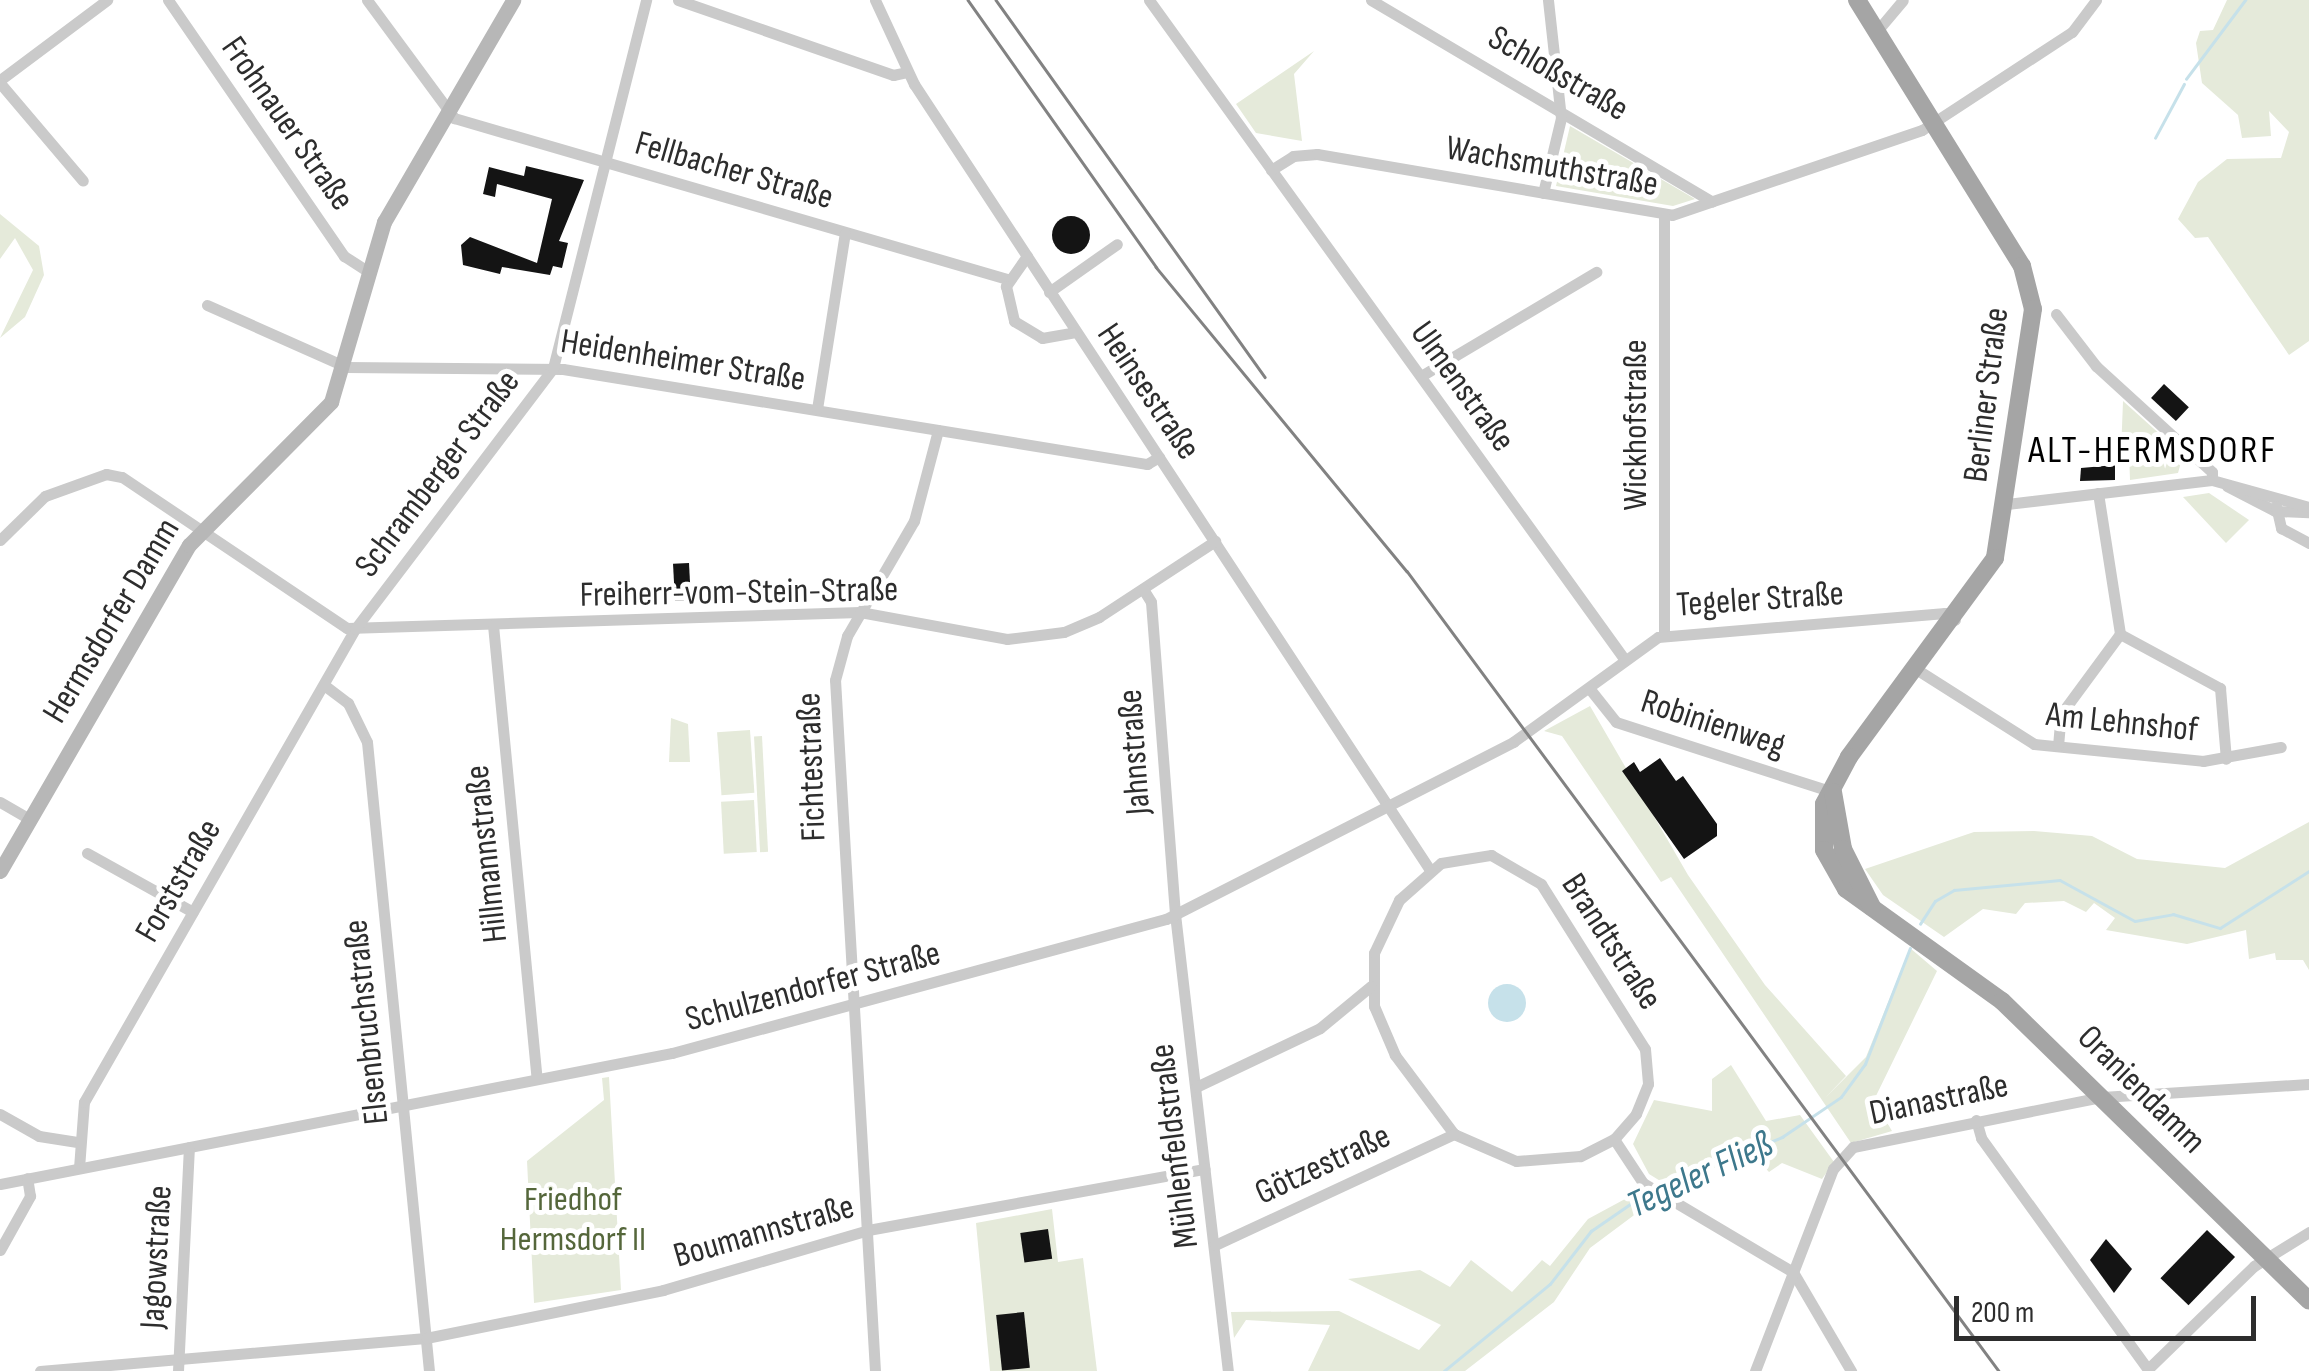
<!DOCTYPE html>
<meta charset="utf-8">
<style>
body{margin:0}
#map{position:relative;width:2309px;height:1371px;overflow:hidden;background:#fff;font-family:"Sofia Sans Condensed",sans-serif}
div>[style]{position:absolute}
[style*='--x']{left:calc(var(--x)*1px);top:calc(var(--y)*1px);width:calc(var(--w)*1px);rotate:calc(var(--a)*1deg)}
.green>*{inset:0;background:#e5eada;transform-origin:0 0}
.water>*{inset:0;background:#c6e1ea}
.round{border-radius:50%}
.stream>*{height:2.5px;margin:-1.25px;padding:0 1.25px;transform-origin:1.25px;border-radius:1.25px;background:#c6e1ea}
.building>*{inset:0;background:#141414;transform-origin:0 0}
.minor>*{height:11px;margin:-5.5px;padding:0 5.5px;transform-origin:5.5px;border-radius:5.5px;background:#cacaca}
.secondary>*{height:15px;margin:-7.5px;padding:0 7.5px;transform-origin:7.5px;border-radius:7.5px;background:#b7b7b7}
.primary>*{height:18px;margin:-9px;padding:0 9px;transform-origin:9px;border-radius:9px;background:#a5a5a5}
.tram>*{height:2.5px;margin:-1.25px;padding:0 1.25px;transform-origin:1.25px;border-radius:1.25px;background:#828282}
span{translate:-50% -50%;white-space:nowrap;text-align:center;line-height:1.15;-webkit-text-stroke:10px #fff;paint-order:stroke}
.street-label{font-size:35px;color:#2d2d2d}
.park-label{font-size:35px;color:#55673b}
.neighbourhood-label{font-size:38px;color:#000;letter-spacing:2.5px}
.water-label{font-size:38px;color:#3d788c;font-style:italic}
.scale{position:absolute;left:1954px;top:1296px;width:302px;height:45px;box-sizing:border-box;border:5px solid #2d2d2d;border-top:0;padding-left:12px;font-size:30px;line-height:35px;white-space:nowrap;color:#2d2d2d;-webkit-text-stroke:8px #fff;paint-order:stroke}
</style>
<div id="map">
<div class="green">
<div style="clip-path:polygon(2227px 0,2309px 0,2309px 341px,2289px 355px,2208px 237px,2195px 238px,2178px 219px,2198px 182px,2227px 159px,2281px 158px,2289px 132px,2269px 111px,2271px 136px,2242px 138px,2238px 115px,2202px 83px,2196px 43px,2200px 31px,2213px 30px)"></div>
<div style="clip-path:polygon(1314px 51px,1294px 74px,1302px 141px,1256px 133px,1236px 104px)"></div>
<div style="clip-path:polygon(1570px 126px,1666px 182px,1695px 199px,1673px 206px,1556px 186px)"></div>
<div style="clip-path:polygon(0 214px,39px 246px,44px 275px,25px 317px,0 338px,33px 270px,15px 238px,0 259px)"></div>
<div style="clip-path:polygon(2123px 401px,2183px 455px,2178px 473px,2130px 480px,2129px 453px,2121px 453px)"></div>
<div style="clip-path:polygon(2209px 493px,2249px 520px,2226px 543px,2183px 497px)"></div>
<div style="clip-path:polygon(1590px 706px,1688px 875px,1765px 985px,1846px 1076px,1825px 1098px,1866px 1057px,1910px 948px,1937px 971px,1874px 1100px,1892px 1131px,1851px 1143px,1671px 877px,1661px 882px,1562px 736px,1544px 731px)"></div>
<div style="clip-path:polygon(671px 718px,688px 724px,690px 762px,669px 762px)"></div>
<div style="left:750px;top:730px;width:63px;height:33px;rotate:86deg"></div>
<div style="left:762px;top:736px;width:116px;height:8px;rotate:87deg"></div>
<div style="left:754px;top:800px;width:52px;height:33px;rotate:87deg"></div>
<div style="clip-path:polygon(2309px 822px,2309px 970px,2303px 960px,2276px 960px,2275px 953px,2249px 959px,2246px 930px,2187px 944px,2106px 930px,2115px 918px,2094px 903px,2086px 912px,2064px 901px,2025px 903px,2016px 914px,1983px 909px,1944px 937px,1883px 895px,1865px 869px,1974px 832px,2034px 831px,2092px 836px,2137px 859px,2225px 868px)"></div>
<div style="clip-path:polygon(1731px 1065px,1766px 1121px,1800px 1115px,1834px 1162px,1822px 1179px,1782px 1163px,1769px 1172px,1750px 1152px,1670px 1187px,1649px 1174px,1633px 1144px,1654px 1100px,1712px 1111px,1712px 1079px)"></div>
<div style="clip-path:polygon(609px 1077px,621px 1290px,534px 1303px,527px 1161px,604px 1100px,602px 1078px)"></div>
<div style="clip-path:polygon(1638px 1192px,1653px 1201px,1590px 1248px,1554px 1302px,1465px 1371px,1308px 1371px,1330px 1325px,1246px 1320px,1234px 1338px,1231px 1312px,1339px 1311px,1419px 1350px,1441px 1325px,1348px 1279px,1420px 1270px,1450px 1287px,1471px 1260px,1512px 1292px,1542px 1260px,1550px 1266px,1588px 1219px)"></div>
<div style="clip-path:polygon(1052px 1209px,1058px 1262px,1083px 1258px,1097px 1371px,990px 1371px,976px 1223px)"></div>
</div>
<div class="water">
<div class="round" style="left:1488px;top:984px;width:38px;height:38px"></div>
</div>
<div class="stream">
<div style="--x:2186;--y:79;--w:99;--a:-53.2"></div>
<div style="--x:2155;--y:138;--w:61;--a:-61.8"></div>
<div style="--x:1920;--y:924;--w:27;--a:-57"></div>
<div style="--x:1935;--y:901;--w:22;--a:-30"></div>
<div style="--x:1954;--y:890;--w:106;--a:-5.4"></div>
<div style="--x:2060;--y:880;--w:85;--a:28.7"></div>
<div style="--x:2135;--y:921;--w:39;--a:-10"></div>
<div style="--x:2173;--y:914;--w:49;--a:16.6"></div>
<div style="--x:2220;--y:928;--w:106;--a:-32.6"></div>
<div style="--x:1656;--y:1187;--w:136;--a:-21.6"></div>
<div style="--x:1782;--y:1137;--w:71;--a:-34.1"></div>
<div style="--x:1841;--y:1097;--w:41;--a:-54"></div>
<div style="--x:1865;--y:1064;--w:124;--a:-68.8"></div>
<div style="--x:1444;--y:1371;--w:137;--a:-39.4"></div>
<div style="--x:1550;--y:1284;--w:67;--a:-52.3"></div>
<div style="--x:1591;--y:1231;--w:70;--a:-34.6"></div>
</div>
<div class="building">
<div style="clip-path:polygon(526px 166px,584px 180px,559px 241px,568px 243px,562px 268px,553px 266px,550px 275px,502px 267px,500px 274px,463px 265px,461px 245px,470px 237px,537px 263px,552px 199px,497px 184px,495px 197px,483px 194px,489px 167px,524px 176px)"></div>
<div class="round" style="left:1052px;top:216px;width:38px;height:38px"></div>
<div style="left:2164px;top:384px;width:34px;height:19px;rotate:43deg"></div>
<div style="clip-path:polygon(2115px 465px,2115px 480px,2080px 481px,2081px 468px)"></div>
<div style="left:689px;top:563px;width:37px;height:16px;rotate:87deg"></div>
<div style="clip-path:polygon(1660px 758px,1676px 781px,1683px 776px,1717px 824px,1717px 836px,1684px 859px,1622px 771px,1634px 762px,1640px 772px)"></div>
<div style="left:1945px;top:1091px;width:17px;height:26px;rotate:80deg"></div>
<div style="left:1048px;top:1229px;width:30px;height:28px;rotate:82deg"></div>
<div style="left:2207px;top:1230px;width:39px;height:67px;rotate:44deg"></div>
<div style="clip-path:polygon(2106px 1239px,2132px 1269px,2114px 1293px,2090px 1260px)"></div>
<div style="left:1024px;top:1312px;width:56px;height:28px;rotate:84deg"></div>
</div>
<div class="minor">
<div style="--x:168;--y:0;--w:311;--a:55.5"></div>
<div style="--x:344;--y:256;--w:27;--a:33"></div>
<div style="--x:367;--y:0;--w:147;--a:53.6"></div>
<div style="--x:454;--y:118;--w:576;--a:16.23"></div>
<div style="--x:678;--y:0;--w:228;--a:19.2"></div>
<div style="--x:893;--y:75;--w:14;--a:-12"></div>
<div style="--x:875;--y:0;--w:93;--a:65.1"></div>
<div style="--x:914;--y:84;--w:940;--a:56.72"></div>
<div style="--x:1149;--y:0;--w:814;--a:54.2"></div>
<div style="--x:1371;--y:0;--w:396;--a:30.6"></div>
<div style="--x:1877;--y:31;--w:40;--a:-50"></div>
<div style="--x:0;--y:80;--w:134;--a:-36.8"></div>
<div style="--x:0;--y:83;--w:128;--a:49.7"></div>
<div style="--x:1271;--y:170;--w:26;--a:-32"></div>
<div style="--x:1293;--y:156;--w:24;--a:-5"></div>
<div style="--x:1317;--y:154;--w:360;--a:9.7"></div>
<div style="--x:1672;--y:215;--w:264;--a:-18.8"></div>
<div style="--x:1922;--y:130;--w:179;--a:-33.2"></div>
<div style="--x:2072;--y:32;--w:40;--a:-53"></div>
<div style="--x:1543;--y:193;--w:77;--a:-76.5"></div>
<div style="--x:1561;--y:118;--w:119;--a:-96.3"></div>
<div style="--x:1664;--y:215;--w:420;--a:90"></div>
<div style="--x:1027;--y:256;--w:37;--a:125"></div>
<div style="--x:1006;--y:286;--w:36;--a:77"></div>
<div style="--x:1014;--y:321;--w:33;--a:31"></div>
<div style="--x:1042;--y:338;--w:34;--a:-10"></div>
<div style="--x:1049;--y:292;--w:83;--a:-35.2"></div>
<div style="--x:207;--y:305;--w:152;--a:24"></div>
<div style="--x:346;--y:367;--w:217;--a:0.5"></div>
<div style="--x:563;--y:369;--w:592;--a:9.24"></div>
<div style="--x:1147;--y:464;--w:14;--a:-30"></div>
<div style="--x:2056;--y:314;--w:66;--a:52.4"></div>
<div style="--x:2096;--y:366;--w:157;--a:42.4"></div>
<div style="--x:2212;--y:472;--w:8;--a:90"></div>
<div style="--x:1421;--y:376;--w:204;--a:-30.7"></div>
<div style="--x:817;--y:409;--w:178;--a:-81"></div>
<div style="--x:2227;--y:486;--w:54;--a:27.5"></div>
<div style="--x:2275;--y:511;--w:34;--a:2"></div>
<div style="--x:2098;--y:493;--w:143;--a:81.1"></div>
<div style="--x:2007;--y:504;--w:206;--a:-6.7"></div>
<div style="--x:2212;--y:480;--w:101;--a:15.6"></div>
<div style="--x:2276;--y:506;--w:23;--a:77"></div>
<div style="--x:2281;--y:528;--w:32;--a:28"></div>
<div style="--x:0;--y:540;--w:63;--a:-44.4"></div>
<div style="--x:45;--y:496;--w:65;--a:-19.8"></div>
<div style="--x:106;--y:474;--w:16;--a:11"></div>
<div style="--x:122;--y:477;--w:271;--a:33.9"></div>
<div style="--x:347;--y:628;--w:513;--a:-1.79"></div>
<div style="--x:860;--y:612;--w:149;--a:10.4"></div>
<div style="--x:1007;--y:639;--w:57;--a:-7"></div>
<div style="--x:1064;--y:632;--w:38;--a:-23"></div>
<div style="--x:1099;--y:617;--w:139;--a:-33.2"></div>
<div style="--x:1143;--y:589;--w:15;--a:58"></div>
<div style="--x:1151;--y:602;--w:313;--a:85.6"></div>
<div style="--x:1175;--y:914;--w:460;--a:83.4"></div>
<div style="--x:493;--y:625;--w:456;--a:84.5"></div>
<div style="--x:2120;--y:634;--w:114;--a:28.4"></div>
<div style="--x:2220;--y:688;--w:71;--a:85.2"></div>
<div style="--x:1916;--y:669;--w:140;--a:32.4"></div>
<div style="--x:2034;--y:744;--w:170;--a:5.7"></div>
<div style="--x:2203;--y:761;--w:79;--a:-10.2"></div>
<div style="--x:324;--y:685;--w:30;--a:37"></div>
<div style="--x:348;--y:703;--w:43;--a:64"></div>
<div style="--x:367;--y:742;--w:632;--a:84.37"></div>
<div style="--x:1589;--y:688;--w:43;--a:51.5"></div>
<div style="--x:1616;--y:722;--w:228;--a:17.9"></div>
<div style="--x:2058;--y:746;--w:32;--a:-85"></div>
<div style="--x:2061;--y:714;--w:99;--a:-53.6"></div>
<div style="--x:0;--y:802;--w:34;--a:30"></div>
<div style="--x:87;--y:853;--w:121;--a:29.1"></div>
<div style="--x:1491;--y:855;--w:58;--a:30.1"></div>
<div style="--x:1541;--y:884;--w:195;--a:57.8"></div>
<div style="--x:1645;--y:1049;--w:35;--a:85"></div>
<div style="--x:1648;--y:1084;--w:32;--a:112"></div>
<div style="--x:1636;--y:1114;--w:33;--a:131"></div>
<div style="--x:1614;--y:1139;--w:38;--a:153"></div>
<div style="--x:1580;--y:1156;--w:64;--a:175.5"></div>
<div style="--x:1516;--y:1161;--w:68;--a:-156.5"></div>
<div style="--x:1454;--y:1134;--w:99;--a:-126.8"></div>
<div style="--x:1395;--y:1055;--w:53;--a:-113.2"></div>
<div style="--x:1374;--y:1006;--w:53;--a:-90"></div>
<div style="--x:1374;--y:953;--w:59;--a:-64.7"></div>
<div style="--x:1399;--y:900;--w:56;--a:-41.4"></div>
<div style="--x:1441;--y:863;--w:51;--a:-9.1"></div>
<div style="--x:1196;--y:1087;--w:137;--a:-25.4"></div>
<div style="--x:1320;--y:1028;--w:66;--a:-39.5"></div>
<div style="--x:0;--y:1114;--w:45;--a:29.4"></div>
<div style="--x:39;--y:1136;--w:37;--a:9"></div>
<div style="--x:1976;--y:1120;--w:19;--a:74"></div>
<div style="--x:1981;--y:1138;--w:287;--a:54.2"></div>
<div style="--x:1614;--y:1139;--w:53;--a:56.6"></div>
<div style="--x:1643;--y:1183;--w:174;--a:30.7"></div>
<div style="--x:1793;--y:1272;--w:115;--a:59.6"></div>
<div style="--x:79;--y:1168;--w:66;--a:-85.7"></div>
<div style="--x:84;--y:1102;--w:545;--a:-60.19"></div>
<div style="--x:355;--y:629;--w:328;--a:-52.8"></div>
<div style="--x:553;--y:368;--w:380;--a:-75.8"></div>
<div style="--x:0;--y:1184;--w:685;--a:-11.03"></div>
<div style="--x:672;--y:1053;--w:512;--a:-15.18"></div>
<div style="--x:1166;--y:919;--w:390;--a:-27"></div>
<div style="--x:1513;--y:742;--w:179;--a:-35.9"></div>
<div style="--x:1658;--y:637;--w:288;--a:-4.8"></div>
<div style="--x:1945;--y:613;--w:12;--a:35"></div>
<div style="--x:1215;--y:1245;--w:264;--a:-24.9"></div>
<div style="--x:0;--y:1250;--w:62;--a:-60.9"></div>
<div style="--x:30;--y:1196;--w:18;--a:-99"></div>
<div style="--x:2148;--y:1369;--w:148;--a:-44.2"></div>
<div style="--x:2254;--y:1266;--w:65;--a:-31.7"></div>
<div style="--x:40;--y:1371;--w:387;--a:-4.9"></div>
<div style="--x:426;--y:1338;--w:242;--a:-11.4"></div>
<div style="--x:663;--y:1290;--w:214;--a:-16.3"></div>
<div style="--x:868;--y:1230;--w:342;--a:-10.3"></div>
<div style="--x:178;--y:1371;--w:224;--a:-87.2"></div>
<div style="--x:875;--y:1371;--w:692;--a:-93.31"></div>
<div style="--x:835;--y:680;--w:46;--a:-74.7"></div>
<div style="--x:847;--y:636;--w:133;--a:-59.8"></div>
<div style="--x:914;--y:521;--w:94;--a:-75.2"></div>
<div style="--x:1755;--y:1371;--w:217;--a:-68.9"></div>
<div style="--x:1833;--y:1169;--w:30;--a:-48"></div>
<div style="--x:1853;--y:1147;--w:254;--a:-11.4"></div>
<div style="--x:2102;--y:1097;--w:207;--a:-3.6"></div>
</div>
<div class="secondary">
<div style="--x:0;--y:871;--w:377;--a:-59.9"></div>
<div style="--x:189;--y:545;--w:202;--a:-45.2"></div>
<div style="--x:331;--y:402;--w:188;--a:-73.6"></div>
<div style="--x:384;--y:222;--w:257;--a:-59.8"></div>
</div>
<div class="primary">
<div style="--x:1857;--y:0;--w:313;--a:58.2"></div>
<div style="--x:2022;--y:266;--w:44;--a:75.7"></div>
<div style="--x:2033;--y:309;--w:252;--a:98.7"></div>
<div style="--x:1995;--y:558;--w:247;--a:126.3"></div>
<div style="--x:1849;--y:757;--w:53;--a:118"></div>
<div style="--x:1824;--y:804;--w:46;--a:90"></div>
<div style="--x:1824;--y:850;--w:45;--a:60.6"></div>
<div style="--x:1846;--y:889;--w:192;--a:35.7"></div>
<div style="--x:2002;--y:1001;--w:429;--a:44.3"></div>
<div style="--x:1833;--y:792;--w:58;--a:80"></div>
<div style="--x:1843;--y:849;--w:65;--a:63.4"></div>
</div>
<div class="tram">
<div style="--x:968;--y:0;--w:327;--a:54.8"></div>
<div style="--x:1156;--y:267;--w:394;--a:50.5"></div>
<div style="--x:1407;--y:571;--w:995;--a:53.5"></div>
<div style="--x:996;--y:0;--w:463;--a:54.5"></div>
</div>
<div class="street-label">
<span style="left:1558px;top:74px;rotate:30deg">Schloßstraße</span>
<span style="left:287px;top:124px;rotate:55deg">Frohnauer Straße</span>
<span style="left:1552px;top:167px;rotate:10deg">Wachsmuthstraße</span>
<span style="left:734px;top:171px;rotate:16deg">Fellbacher Straße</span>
<span style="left:683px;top:361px;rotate:9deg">Heidenheimer Straße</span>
<span style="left:1462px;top:387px;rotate:54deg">Ulmenstraße</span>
<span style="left:1148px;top:392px;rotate:56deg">Heinsestraße</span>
<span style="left:1987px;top:395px;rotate:-83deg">Berliner Straße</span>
<span style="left:1636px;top:425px;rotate:-90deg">Wickhofstraße</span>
<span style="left:438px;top:474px;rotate:-53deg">Schramberger Straße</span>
<span style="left:739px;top:593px;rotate:-1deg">Freiherr-vom-Stein-Straße</span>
<span style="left:1760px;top:600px;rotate:-4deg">Tegeler Straße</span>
<span style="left:112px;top:621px;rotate:-59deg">Hermsdorfer Damm</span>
<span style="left:2122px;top:723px;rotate:6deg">Am Lehnshof</span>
<span style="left:1713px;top:724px;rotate:18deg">Robinienweg</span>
<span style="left:1135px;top:752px;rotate:-94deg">Jahnstraße</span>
<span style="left:812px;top:767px;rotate:-92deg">Fichtestraße</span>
<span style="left:487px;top:854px;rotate:-96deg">Hillmannstraße</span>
<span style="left:179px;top:881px;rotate:-60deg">Forststraße</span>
<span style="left:1611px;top:942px;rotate:57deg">Brandtstraße</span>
<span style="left:813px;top:987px;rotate:-15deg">Schulzendorfer Straße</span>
<span style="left:367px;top:1022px;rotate:-96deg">Elsenbruchstraße</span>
<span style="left:2141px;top:1090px;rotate:45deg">Oraniendamm</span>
<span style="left:1939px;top:1100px;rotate:-12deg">Dianastraße</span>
<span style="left:1175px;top:1146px;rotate:-97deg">Mühlenfeldstraße</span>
<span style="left:1323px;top:1165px;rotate:-25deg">Götzestraße</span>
<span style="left:764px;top:1232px;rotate:-16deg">Boumannstraße</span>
<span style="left:157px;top:1257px;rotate:-87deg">Jagowstraße</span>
</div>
<div class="park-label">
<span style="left:573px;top:1220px">Friedhof<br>Hermsdorf II</span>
</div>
<div class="neighbourhood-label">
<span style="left:2153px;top:451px">ALT-HERMSDORF</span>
</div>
<div class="water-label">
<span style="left:1700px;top:1175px;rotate:-25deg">Tegeler Fließ</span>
</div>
<div class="scale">200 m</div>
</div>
